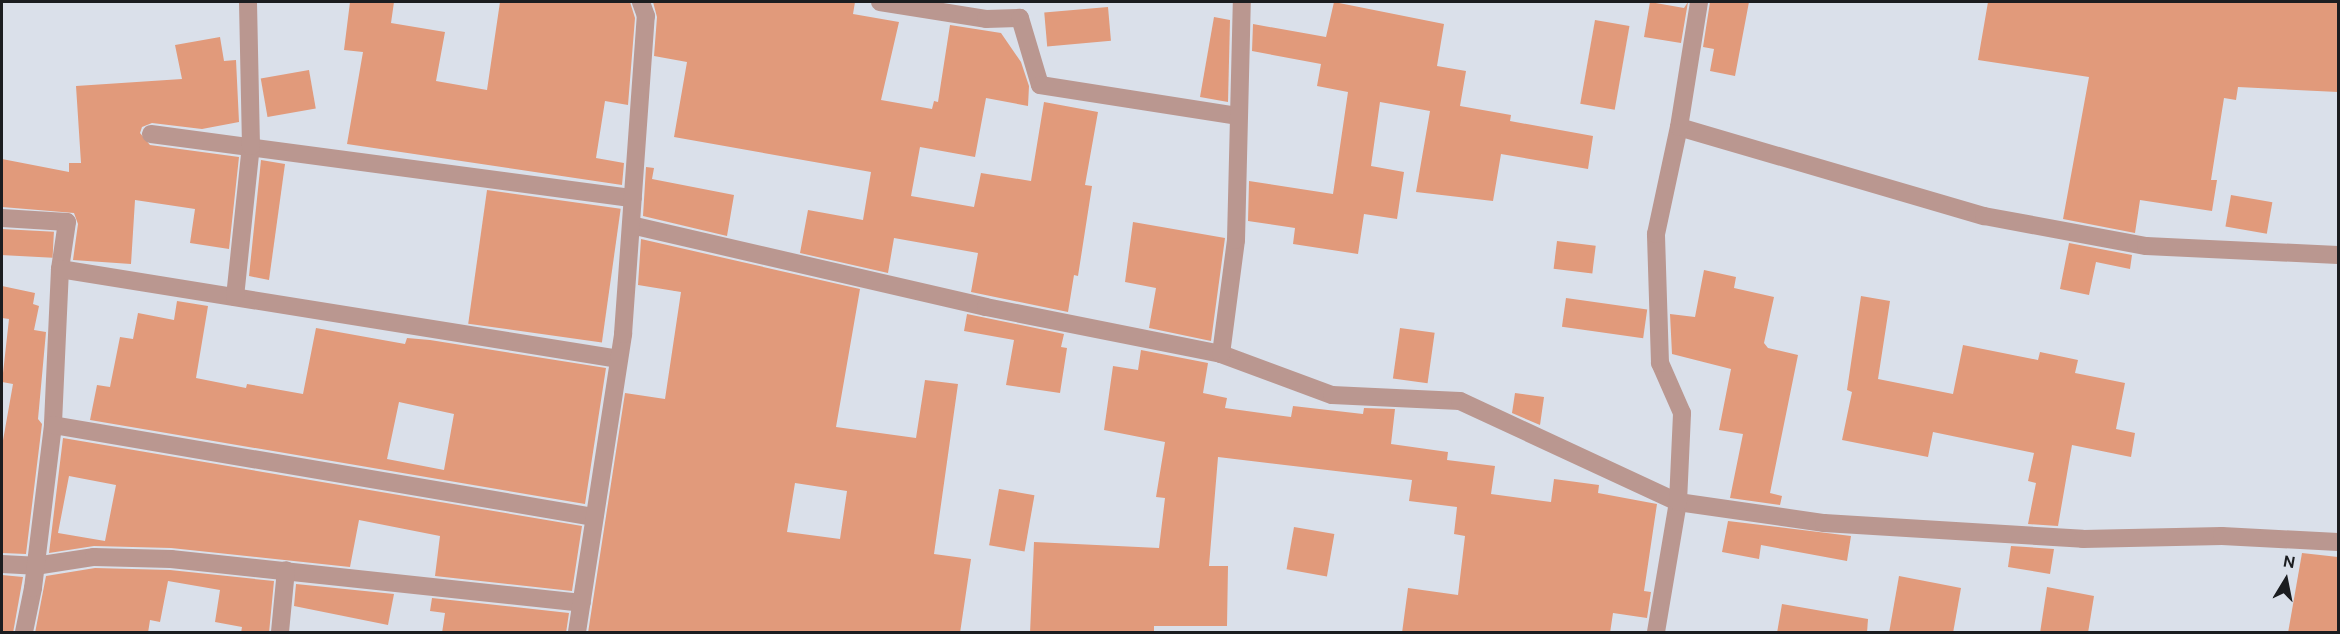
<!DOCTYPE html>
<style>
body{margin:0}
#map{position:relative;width:2340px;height:634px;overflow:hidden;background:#dae0ea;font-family:"DM Sans",sans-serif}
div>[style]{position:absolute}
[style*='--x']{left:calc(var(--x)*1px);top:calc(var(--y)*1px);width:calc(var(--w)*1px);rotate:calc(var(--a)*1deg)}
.building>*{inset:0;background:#e19a7b;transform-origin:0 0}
.street>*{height:18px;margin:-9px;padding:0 9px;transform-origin:9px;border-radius:9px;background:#ba9790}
span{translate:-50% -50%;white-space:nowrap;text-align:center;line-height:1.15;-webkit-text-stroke:5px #dae0ea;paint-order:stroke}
.frame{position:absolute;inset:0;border:3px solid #1b1d20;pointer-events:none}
.north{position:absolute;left:2256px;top:550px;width:60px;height:60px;-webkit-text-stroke:4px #dae0ea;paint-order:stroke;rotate:10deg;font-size:16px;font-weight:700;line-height:24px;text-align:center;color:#1b1d20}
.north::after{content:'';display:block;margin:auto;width:21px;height:27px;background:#1b1d20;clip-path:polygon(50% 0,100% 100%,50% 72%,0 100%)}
</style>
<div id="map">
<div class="building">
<div style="clip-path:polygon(350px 2px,394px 2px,391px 23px,445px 32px,436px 81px,487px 90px,500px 2px,630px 2px,635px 18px,628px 105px,605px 101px,596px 158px,624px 163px,622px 185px,347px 144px,363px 52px,344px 50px)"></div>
<div style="clip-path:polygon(653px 2px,855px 2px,853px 14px,899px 22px,881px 100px,932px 109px,934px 101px,938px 102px,950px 25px,1001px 33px,1021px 62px,1029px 86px,1028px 106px,986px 98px,975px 157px,920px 147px,911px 196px,974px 207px,981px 173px,1031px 181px,1044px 102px,1098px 112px,1085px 185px,1092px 186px,1078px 276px,1074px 275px,1068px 312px,971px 292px,978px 253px,894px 238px,888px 273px,800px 253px,808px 210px,863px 220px,871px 172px,674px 137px,687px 62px,654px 56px,657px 17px)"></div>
<div style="clip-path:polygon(1334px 2px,1444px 24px,1437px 66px,1466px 71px,1460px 106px,1511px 115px,1510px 121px,1593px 136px,1588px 169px,1501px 154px,1493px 201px,1416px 192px,1430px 111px,1380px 102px,1371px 166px,1404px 172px,1397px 219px,1364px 214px,1358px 254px,1293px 244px,1295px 228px,1248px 221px,1249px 181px,1333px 194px,1348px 92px,1317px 86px,1321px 64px,1252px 51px,1253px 24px,1326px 37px)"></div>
<div style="clip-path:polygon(1650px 2px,1684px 8px,1688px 2px,1681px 43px,1644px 37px)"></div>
<div style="clip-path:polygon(1710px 2px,1749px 2px,1735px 76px,1710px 71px,1714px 49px,1703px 47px)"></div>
<div style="clip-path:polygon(1988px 2px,2338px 2px,2338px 92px,2238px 87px,2236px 100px,2224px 98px,2211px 180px,2217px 180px,2212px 211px,2140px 200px,2135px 233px,2063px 219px,2089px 77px,1978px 60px)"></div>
<div style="left:1108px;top:7px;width:34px;height:64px;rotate:85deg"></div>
<div style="clip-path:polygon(1214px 17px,1230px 20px,1228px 102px,1200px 97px)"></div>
<div style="left:1595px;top:20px;width:35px;height:85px;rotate:10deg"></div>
<div style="clip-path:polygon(220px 37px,224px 61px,236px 60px,239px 122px,202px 129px,152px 123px,142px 127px,140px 133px,150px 145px,239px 157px,229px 249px,190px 243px,195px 209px,135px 200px,131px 264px,73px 260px,78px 224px,74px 213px,2px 207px,2px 159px,69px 172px,69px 163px,81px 163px,76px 86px,182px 79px,175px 45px)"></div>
<div style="left:309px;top:70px;width:39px;height:49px;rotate:80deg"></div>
<div style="clip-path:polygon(261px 160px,285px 164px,269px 280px,249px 276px)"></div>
<div style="clip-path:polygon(646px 167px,654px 168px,652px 179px,734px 195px,727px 236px,643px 216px)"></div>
<div style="left:487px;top:190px;width:135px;height:135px;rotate:8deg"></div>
<div style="left:2231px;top:195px;width:42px;height:32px;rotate:10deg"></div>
<div style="clip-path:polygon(1133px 222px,1225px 238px,1211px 341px,1149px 328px,1156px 288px,1125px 282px)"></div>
<div style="left:2px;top:229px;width:52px;height:26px;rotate:3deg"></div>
<div style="clip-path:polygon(evenodd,641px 239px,860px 289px,836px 427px,916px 438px,925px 380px,958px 384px,934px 554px,971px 559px,960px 633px,588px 633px,625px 393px,665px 399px,681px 292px,638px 285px,641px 239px,795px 483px,847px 491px,840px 539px,787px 532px,795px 483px)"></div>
<div style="left:1557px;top:241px;width:39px;height:28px;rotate:7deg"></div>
<div style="clip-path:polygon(2069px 243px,2132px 255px,2130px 269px,2096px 262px,2089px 295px,2060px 289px)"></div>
<div style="clip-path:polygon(1704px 270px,1736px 277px,1734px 288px,1774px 297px,1764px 343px,1768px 348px,1798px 355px,1770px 493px,1782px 496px,1780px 505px,1730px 498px,1743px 434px,1719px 430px,1731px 369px,1672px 354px,1670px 314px,1695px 317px)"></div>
<div style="clip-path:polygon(2px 286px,35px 293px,33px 304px,39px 306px,34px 330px,46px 332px,38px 419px,42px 424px,26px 554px,2px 553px,2px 446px,13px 384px,2px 382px,9px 319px,2px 318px)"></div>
<div style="clip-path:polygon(1861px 296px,1890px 301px,1878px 379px,1953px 394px,1963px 345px,2038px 360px,2040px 352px,2078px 360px,2075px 373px,2125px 383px,2116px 429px,2135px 433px,2131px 457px,2072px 445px,2058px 526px,2028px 524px,2036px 483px,2028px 481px,2034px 453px,1933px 432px,1928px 457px,1842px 440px,1852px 392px,1847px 390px)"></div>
<div style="left:1566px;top:298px;width:82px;height:29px;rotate:8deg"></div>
<div style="clip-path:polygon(evenodd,177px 301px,208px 306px,196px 378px,246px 388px,247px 384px,303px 394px,316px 328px,405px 344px,407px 338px,430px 340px,606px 368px,585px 504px,90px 420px,97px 385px,110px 387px,120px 337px,133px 339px,138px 313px,174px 320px,177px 301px,399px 402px,454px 414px,444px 470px,387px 459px,399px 402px)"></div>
<div style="clip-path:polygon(967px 314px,1064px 334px,1061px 347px,1067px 348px,1060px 393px,1006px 385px,1014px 340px,964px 331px)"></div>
<div style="left:1400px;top:328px;width:35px;height:51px;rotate:8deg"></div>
<div style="clip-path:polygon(1141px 350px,1208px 363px,1203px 393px,1227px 398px,1225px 408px,1291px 417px,1293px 406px,1363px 414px,1364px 408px,1395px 409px,1391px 444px,1448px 452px,1447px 460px,1495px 466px,1491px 494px,1551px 502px,1554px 479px,1599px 485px,1598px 493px,1657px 504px,1644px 591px,1651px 592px,1647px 618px,1613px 613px,1610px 633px,1402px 633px,1408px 588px,1458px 595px,1465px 536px,1454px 534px,1457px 507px,1409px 501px,1412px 480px,1218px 457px,1209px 566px,1228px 566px,1227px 626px,1154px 626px,1154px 633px,1030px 633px,1034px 542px,1159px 548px,1165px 498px,1156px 497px,1165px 442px,1104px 430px,1113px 366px,1138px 370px)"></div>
<div style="clip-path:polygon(1515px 393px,1544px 397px,1540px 425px,1512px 413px)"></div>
<div style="clip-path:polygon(evenodd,63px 438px,582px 526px,572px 591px,435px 576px,440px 536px,359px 520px,350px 567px,171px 548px,94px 546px,49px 553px,63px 438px,69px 476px,116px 485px,105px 541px,58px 533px,69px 476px)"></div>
<div style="left:999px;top:489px;width:36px;height:57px;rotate:10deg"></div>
<div style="clip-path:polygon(1728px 521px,1851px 536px,1847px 561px,1761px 545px,1759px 559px,1722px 552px)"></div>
<div style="left:1294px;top:527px;width:41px;height:43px;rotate:10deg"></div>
<div style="clip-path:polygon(2011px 546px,2054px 549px,2050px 574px,2008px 567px)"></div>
<div style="clip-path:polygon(2302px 553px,2338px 557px,2338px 633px,2288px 633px)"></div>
<div style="clip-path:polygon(95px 568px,170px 570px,274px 581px,269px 633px,241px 633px,242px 627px,215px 622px,220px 590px,168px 581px,160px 622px,150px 620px,148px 633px,35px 633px,46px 576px)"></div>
<div style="clip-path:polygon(2px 575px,23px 577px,13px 633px,2px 633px)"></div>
<div style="clip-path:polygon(1899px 576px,1961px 588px,1953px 633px,1889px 633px)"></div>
<div style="clip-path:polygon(296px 584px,394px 594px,388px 625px,294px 606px)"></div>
<div style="clip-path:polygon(2047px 587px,2094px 596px,2088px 633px,2040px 633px)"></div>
<div style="clip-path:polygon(432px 598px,569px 613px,566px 633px,442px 633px,445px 613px,430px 611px)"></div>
<div style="clip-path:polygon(1782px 604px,1868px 619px,1867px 633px,1777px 633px)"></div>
</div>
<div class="street">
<div style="--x:880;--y:2;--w:107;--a:9.1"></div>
<div style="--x:986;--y:19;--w:34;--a:-2"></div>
<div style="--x:1020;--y:18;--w:70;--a:73.4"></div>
<div style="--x:1040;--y:85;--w:201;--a:8.9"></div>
<div style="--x:1679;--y:127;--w:318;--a:16.3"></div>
<div style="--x:1984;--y:216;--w:165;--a:10.5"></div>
<div style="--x:2146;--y:246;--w:192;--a:2.7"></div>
<div style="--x:151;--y:134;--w:486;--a:7.6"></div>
<div style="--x:2;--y:218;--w:65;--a:3.5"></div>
<div style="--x:67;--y:222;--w:48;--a:98.5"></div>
<div style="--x:60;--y:269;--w:156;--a:92.6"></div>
<div style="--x:631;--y:225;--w:364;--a:13"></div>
<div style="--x:986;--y:307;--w:240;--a:11.3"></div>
<div style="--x:1221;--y:354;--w:118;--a:20.3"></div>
<div style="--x:1332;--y:395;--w:128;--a:2.7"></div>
<div style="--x:1460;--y:401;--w:240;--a:24.9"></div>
<div style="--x:1678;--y:502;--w:148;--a:8.2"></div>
<div style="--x:1824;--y:523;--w:259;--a:3.5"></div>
<div style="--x:2083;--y:539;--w:139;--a:-1.2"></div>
<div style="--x:2222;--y:536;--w:116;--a:3"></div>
<div style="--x:60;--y:269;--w:566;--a:9.15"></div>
<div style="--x:235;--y:297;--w:152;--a:-84"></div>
<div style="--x:251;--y:146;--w:144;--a:-91.2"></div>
<div style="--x:1221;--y:354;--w:115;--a:-82.5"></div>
<div style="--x:1236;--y:240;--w:238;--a:-88.6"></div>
<div style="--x:2;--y:564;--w:33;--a:3"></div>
<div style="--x:35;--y:566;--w:60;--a:-8.7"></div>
<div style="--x:94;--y:557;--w:77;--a:1.5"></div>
<div style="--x:171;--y:559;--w:413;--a:6.1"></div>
<div style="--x:24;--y:632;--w:45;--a:-78.4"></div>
<div style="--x:33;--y:588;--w:164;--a:-83"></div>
<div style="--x:53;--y:425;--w:549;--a:9.65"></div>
<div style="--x:280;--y:632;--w:62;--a:-84.5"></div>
<div style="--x:577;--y:632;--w:302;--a:-81.2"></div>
<div style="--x:623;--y:334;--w:319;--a:-85.9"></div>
<div style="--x:646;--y:16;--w:15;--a:-110"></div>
<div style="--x:1656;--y:632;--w:132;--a:-80.4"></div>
<div style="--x:1678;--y:502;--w:89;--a:-87.4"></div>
<div style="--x:1682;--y:413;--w:55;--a:-113.7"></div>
<div style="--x:1660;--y:363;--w:129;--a:-91.8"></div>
<div style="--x:1656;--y:234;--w:109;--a:-77.9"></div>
<div style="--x:1679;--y:127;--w:127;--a:-80.9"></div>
</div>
<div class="frame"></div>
<div class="north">N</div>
</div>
